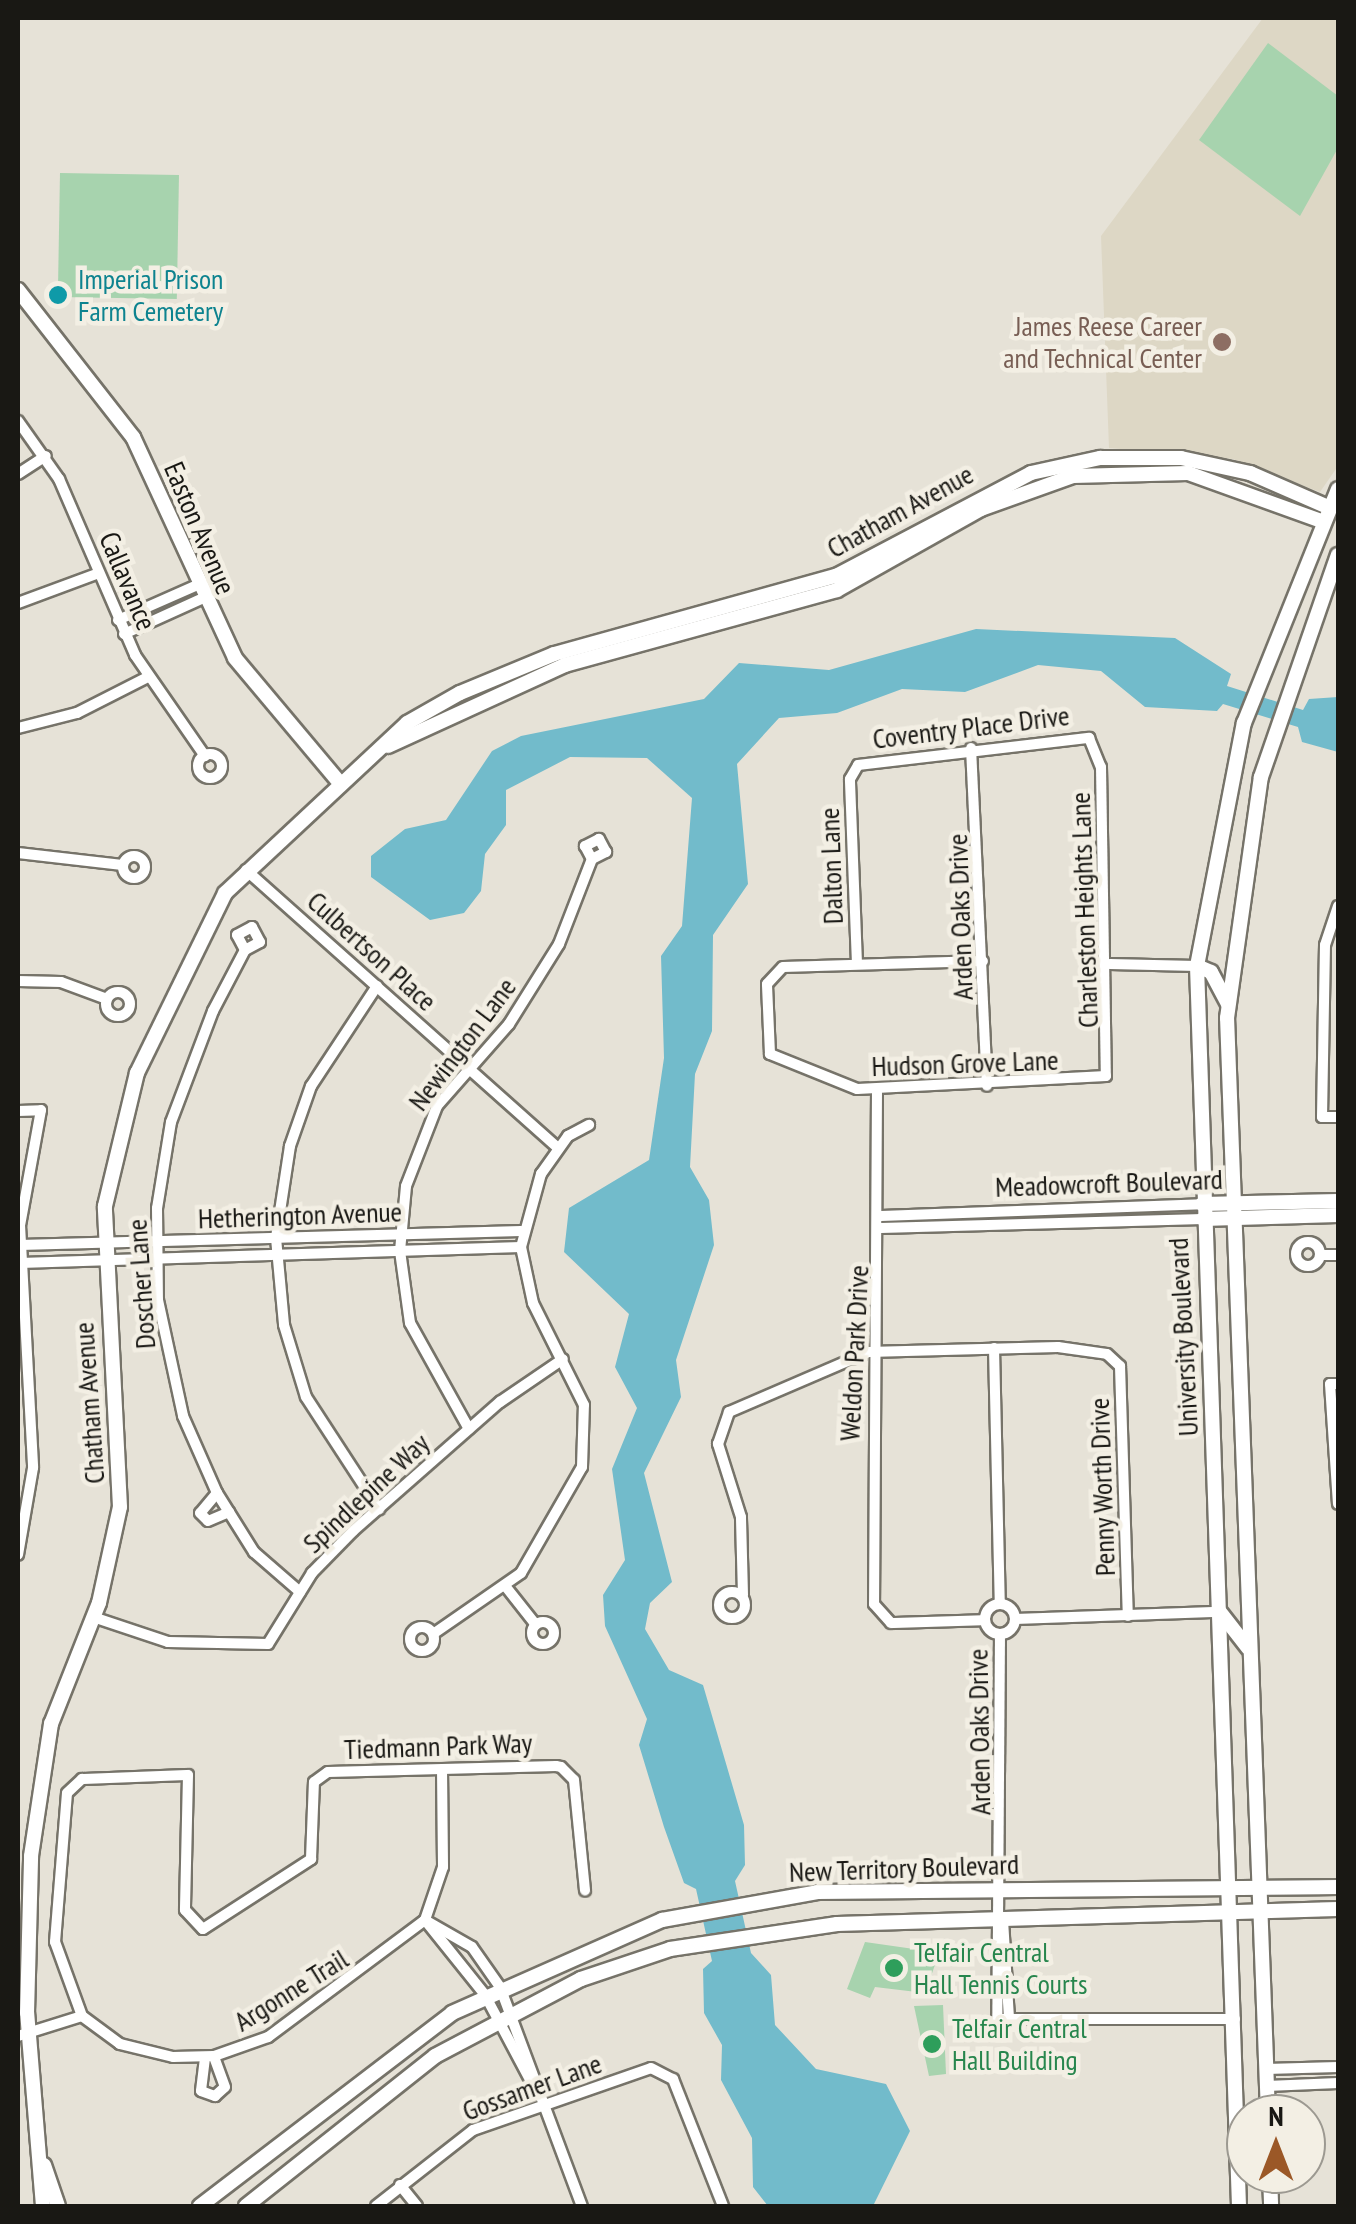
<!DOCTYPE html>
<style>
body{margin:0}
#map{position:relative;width:1356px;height:2224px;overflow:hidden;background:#e6e2d7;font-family:"PT Sans Narrow",sans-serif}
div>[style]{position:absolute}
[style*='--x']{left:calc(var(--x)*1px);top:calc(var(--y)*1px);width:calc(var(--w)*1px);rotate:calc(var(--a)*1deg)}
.built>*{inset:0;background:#ddd7c5}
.green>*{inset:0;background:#a7d3ae;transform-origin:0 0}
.water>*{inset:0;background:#72bbcb}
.stream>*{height:2.5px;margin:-1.25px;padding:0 1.25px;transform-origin:1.25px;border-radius:1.25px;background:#72bbcb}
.roads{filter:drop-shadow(2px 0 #767369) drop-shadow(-2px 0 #767369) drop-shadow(0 2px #767369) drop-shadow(0 -2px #767369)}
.street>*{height:10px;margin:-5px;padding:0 5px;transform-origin:5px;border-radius:5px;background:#fff}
.street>.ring{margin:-5px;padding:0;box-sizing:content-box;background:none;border:10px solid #fff;border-radius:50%}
.secondary>*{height:14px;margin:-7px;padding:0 7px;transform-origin:7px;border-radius:7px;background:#fff}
.dots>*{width:28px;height:28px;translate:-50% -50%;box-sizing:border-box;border:5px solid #f3efe4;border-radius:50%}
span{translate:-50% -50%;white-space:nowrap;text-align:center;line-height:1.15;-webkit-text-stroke:9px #f3efe4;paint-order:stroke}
.culture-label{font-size:28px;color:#0d838f}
.left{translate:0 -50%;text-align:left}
.education-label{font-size:28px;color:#785e54}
.right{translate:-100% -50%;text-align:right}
.street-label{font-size:28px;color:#191814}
.leisure-label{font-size:28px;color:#27864d}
.frame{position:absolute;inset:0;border:20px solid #191814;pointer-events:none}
.north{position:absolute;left:1226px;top:2094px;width:100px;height:100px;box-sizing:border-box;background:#f3efe4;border:2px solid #9c9991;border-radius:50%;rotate:0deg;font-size:28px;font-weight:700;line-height:40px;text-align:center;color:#191814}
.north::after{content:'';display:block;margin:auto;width:35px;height:45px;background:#9b5827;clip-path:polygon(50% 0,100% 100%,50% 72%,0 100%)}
</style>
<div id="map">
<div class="built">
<div style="clip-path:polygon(1263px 18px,1338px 18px,1338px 466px,1320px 492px,1233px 459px,1109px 448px,1101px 236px)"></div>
</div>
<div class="green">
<div style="clip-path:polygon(1268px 43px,1338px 96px,1338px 148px,1300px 216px,1199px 140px)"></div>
<div style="left:60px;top:173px;width:119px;height:124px;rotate:1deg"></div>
<div style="clip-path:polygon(917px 1939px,941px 1948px,925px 1993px,875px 1987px,870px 1998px,847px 1989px,865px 1942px,914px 1949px)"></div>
<div style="clip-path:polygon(943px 2005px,946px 2074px,929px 2076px,914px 2006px)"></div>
</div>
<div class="water">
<div style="clip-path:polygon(976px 629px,1175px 638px,1231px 674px,1227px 686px,1303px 710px,1309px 699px,1338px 697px,1338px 752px,1302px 742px,1298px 727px,1223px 704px,1217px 711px,1145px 707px,1101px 671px,1038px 665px,965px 692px,902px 689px,837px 713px,779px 718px,737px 764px,748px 884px,713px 935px,712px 1031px,695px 1074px,690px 1167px,709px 1200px,714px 1245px,676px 1360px,681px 1397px,644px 1473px,672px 1582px,650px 1603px,645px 1629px,669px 1670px,703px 1685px,744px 1825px,745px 1865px,735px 1881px,751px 1953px,771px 1975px,775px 2025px,816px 2069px,886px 2084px,910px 2131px,873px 2206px,768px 2206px,753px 2187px,752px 2138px,721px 2080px,722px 2045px,704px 2013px,703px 1969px,712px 1961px,696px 1889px,684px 1883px,664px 1827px,639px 1745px,647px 1719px,605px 1626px,603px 1595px,625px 1560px,612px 1469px,637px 1408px,615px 1367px,629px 1314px,564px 1252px,569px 1208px,649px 1160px,664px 1058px,661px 956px,682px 926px,692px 798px,647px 758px,570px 757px,506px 790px,506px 825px,485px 854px,481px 891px,464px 913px,430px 920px,371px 877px,371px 856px,405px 829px,446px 820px,492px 751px,521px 736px,704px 699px,739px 663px,829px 670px)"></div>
</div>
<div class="stream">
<div style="--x:18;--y:18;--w:6;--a:0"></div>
</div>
<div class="roads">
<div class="street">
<div style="--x:18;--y:421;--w:71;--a:54.7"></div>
<div style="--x:59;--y:479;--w:192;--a:66.6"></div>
<div style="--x:135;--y:655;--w:123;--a:55.3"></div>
<div style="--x:18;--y:474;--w:33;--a:-33"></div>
<div style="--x:18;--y:603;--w:86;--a:-20.3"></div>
<div style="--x:118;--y:620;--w:84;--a:-23.8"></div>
<div style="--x:124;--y:634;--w:85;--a:-24.4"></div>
<div style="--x:18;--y:728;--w:61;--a:-14.3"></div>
<div style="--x:77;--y:713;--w:80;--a:-26.9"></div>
<div style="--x:971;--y:748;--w:338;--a:87.3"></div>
<div class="ring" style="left:198px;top:754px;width:14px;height:14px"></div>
<div style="--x:18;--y:853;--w:105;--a:6.6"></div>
<div class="ring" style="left:123px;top:856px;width:12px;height:12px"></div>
<div style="--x:246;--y:870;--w:416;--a:41.7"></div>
<div style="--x:1338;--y:906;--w:41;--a:108.4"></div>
<div style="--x:1325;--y:945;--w:172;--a:91"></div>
<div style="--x:1322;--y:1117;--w:16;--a:0"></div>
<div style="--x:245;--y:950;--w:17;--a:-118"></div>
<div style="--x:237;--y:935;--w:17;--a:-28"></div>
<div style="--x:252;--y:927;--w:17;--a:62"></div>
<div style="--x:260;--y:942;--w:17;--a:152"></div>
<div style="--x:245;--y:950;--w:69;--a:117.7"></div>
<div style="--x:213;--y:1011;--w:119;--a:110.7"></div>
<div style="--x:171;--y:1122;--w:87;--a:99.2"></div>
<div style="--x:157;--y:1208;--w:92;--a:89.4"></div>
<div style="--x:158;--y:1300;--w:119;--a:77.8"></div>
<div style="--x:183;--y:1416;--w:84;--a:66.2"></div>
<div style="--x:217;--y:1493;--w:70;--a:57.9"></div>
<div style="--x:254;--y:1552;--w:61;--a:41"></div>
<div style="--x:857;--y:964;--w:185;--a:-92.2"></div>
<div style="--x:850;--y:779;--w:16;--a:-60"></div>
<div style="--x:858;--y:765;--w:233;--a:-6.7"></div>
<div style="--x:1089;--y:738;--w:31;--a:68"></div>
<div style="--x:1101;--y:767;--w:309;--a:89.1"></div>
<div style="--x:1106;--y:1076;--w:249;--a:177"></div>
<div style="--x:857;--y:1089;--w:94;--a:-158.1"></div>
<div style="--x:770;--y:1054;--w:70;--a:-92.5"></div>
<div style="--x:767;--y:984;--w:23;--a:-47"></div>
<div style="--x:783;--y:967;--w:200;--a:-1.7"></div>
<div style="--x:1110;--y:964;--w:87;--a:1.3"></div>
<div style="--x:18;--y:981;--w:43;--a:1.3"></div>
<div style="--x:61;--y:982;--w:49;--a:20.3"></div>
<div style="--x:377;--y:986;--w:120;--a:123.4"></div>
<div style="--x:311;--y:1086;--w:64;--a:109.3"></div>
<div style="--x:290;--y:1146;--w:93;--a:98.7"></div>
<div style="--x:276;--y:1238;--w:87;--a:84.7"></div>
<div style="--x:284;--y:1325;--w:75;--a:73"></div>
<div style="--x:306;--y:1397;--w:134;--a:56.9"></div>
<div class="ring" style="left:106px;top:992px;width:14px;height:14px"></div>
<div style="--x:877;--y:1090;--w:514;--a:90.33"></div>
<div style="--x:874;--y:1604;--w:25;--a:48"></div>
<div style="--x:891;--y:1623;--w:94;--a:-1.8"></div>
<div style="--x:18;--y:1111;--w:23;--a:-2"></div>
<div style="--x:41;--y:1110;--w:117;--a:100.3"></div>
<div style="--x:20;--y:1225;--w:243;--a:86.9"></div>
<div style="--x:33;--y:1468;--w:88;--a:99.8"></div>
<div style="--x:881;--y:1216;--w:321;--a:-2.1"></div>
<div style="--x:881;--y:1228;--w:322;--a:-1.6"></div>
<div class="ring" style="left:1296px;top:1242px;width:14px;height:14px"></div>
<div style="--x:20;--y:1245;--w:501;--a:-1.6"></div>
<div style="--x:1321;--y:1255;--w:17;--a:0"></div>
<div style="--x:20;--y:1263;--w:501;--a:-1.83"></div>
<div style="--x:994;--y:1348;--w:256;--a:88.7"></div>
<div style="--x:1338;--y:1384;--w:8;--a:180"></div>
<div style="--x:1330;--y:1384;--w:120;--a:86.2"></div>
<div style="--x:469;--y:1429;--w:121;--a:-119.1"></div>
<div style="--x:410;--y:1323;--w:73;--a:-97.9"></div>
<div style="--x:400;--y:1251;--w:65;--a:-84.7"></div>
<div style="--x:406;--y:1186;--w:86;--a:-68.8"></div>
<div style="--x:437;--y:1106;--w:109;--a:-48.7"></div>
<div style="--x:509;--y:1024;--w:94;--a:-58"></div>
<div style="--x:559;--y:944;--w:91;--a:-68.8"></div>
<div style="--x:592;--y:859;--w:16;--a:-27"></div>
<div style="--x:606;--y:852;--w:15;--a:-118"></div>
<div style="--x:599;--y:839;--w:16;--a:153"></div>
<div style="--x:585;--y:846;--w:15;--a:62"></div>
<div style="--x:217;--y:1493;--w:26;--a:130"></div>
<div style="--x:200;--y:1513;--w:11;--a:45"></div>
<div style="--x:208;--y:1521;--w:23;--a:-23"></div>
<div style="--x:506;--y:1587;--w:48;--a:51.7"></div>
<div class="ring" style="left:719px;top:1592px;width:16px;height:16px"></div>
<div style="--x:743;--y:1595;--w:78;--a:-91.5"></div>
<div style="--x:741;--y:1517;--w:77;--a:-107.5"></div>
<div style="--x:718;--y:1444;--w:34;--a:-71"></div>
<div style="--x:729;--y:1412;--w:151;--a:-23.3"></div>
<div style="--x:868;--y:1352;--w:190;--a:-1.5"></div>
<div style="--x:1058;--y:1347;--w:49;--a:8.1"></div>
<div style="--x:1107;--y:1354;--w:18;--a:43"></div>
<div style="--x:1120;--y:1366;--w:250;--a:88.2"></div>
<div class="ring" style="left:985px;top:1604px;width:20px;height:20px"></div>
<div style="--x:93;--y:1617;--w:79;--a:18.4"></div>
<div style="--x:168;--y:1642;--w:100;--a:1.1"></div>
<div style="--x:268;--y:1644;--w:84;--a:-58.2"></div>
<div style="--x:312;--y:1573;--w:59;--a:-45.7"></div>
<div style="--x:353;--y:1531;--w:196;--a:-41.3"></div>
<div style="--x:500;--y:1402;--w:76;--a:-34.3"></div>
<div style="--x:1015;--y:1619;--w:205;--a:-2"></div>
<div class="ring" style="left:532px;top:1622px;width:12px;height:12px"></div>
<div class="ring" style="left:410px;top:1627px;width:14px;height:14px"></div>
<div style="--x:433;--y:1634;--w:107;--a:-34.7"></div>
<div style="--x:521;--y:1573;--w:122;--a:-60.1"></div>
<div style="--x:582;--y:1467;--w:62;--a:-88.2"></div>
<div style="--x:584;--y:1405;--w:114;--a:-116.6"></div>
<div style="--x:533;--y:1303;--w:57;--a:-102.1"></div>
<div style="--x:521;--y:1247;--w:76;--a:-74.7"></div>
<div style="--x:541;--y:1174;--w:47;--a:-54.6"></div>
<div style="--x:568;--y:1136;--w:24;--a:-28"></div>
<div style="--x:1000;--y:1634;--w:385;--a:90.4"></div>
<div style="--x:997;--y:2019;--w:238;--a:0"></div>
<div style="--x:442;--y:1769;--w:98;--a:89.4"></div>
<div style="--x:443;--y:1867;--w:56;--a:108.8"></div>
<div style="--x:425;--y:1920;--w:196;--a:143.3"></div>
<div style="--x:268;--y:2037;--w:57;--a:160.6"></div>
<div style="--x:214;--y:2056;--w:41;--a:178.6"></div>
<div style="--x:173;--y:2057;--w:55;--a:-166.2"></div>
<div style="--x:120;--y:2044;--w:47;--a:-143.6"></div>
<div style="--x:82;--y:2016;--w:79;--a:-110"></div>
<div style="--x:55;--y:1942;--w:149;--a:-85.4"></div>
<div style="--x:67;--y:1793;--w:21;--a:-43"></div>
<div style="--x:82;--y:1779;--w:106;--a:-2.2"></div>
<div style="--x:188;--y:1775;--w:135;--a:91.3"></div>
<div style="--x:185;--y:1910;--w:26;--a:47"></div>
<div style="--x:203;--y:1929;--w:129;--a:-32.9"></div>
<div style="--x:311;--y:1859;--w:77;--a:-87.8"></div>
<div style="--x:314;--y:1782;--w:17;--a:-36"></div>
<div style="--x:328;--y:1772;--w:228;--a:-1.5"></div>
<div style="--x:556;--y:1766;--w:5;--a:11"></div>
<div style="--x:561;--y:1767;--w:18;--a:45"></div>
<div style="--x:574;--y:1780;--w:111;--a:84.3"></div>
<div style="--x:425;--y:1920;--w:54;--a:29.9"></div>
<div style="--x:472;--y:1947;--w:49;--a:55"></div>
<div style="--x:500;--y:1987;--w:234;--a:69.5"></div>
<div style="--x:425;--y:1920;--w:96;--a:51.3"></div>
<div style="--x:485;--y:1995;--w:106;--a:62"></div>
<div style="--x:1003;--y:1920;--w:99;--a:86.5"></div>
<div style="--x:18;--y:2036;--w:67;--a:-17.4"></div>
<div style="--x:205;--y:2058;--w:33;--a:97"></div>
<div style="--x:201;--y:2091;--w:15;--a:20"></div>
<div style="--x:215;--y:2096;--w:13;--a:-42"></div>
<div style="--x:225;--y:2087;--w:33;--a:-110"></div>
<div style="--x:1266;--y:2069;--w:72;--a:-1.6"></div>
<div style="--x:1267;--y:2086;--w:71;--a:-2.4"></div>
<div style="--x:400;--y:2185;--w:27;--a:51"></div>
<div style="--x:376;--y:2206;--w:123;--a:-38.1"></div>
<div style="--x:473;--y:2130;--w:188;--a:-19.2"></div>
<div style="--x:651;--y:2068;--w:25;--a:27"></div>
<div style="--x:673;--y:2079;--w:136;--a:68.5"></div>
</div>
<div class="secondary">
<div style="--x:18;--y:290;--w:187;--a:52"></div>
<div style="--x:133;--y:437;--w:243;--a:65.2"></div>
<div style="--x:235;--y:658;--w:163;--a:50"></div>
<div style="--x:388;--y:746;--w:195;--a:-24.6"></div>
<div style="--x:565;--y:665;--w:282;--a:-15.4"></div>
<div style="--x:837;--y:590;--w:165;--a:-29.4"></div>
<div style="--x:981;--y:509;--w:98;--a:-19.7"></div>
<div style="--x:1073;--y:476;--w:115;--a:-1.5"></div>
<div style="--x:1188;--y:473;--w:141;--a:19.8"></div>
<div style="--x:1197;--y:966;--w:15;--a:23"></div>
<div style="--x:1211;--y:972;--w:36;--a:62"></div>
<div style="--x:1202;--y:1204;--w:136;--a:-1.3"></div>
<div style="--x:1203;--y:1219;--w:135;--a:-1.7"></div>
<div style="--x:1220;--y:1612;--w:46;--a:52.1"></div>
<div style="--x:1268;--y:2114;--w:1097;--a:-92.14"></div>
<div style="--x:1227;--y:1018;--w:243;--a:-82"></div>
<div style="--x:1261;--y:777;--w:235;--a:-70.9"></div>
<div style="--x:44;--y:2165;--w:43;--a:71.1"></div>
<div style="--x:1270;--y:2174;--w:32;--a:88"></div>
<div style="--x:43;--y:2206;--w:194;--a:-94.7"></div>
<div style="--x:27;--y:2013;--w:157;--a:-88.5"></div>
<div style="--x:31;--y:1856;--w:134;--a:-81.4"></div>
<div style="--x:51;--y:1724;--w:130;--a:-68.4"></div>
<div style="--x:99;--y:1603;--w:98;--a:-77.7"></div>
<div style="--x:120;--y:1507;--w:301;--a:-92.9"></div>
<div style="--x:105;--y:1206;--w:137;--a:-76.5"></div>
<div style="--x:137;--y:1073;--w:200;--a:-63.9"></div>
<div style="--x:225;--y:893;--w:249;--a:-43"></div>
<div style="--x:407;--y:723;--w:61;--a:-29.5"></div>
<div style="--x:460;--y:693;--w:102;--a:-22.5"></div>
<div style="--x:554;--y:654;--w:293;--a:-15.5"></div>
<div style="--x:836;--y:576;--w:221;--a:-27.8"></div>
<div style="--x:1031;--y:473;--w:71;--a:-12.3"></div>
<div style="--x:1100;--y:458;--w:81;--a:0"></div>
<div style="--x:1181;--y:458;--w:71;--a:12.3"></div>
<div style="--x:1250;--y:473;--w:85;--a:23.6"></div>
<div style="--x:200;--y:2206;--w:317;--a:-37.4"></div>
<div style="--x:452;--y:2013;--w:230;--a:-23.9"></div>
<div style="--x:662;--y:1920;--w:158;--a:-10.2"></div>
<div style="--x:817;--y:1892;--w:521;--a:-0.55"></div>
<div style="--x:246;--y:2206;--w:241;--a:-38.4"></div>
<div style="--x:435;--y:2056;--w:165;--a:-27.8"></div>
<div style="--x:581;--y:1979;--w:94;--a:-18.6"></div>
<div style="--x:670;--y:1949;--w:169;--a:-8.5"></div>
<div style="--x:837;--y:1924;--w:501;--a:-1.71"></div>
<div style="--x:1239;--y:2206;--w:1241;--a:-91.94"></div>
<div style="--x:1197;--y:966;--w:248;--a:-79.1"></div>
<div style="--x:1244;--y:723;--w:252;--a:-68.1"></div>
</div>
</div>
<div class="dots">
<div style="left:58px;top:295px;background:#0f9aa8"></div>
<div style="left:1222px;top:342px;background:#8d6e63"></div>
<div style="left:894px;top:1968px;background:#2e9e5b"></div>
<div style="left:932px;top:2044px;background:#2e9e5b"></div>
</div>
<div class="culture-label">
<span class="left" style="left:78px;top:295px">Imperial Prison<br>Farm Cemetery</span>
</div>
<div class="education-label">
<span class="right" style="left:1202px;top:342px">James Reese Career<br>and Technical Center</span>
</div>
<div class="street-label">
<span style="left:900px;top:511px;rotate:-29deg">Chatham Avenue</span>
<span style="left:200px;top:528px;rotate:67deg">Easton Avenue</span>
<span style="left:128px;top:581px;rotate:67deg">Callavance</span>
<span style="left:971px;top:727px;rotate:-7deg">Coventry Place Drive</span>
<span style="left:831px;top:866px;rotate:-92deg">Dalton Lane</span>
<span style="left:1084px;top:910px;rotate:-92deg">Charleston Heights Lane</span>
<span style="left:960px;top:917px;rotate:-92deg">Arden Oaks Drive</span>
<span style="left:372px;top:951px;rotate:42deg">Culbertson Place</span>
<span style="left:462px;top:1044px;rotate:-53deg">Newington Lane</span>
<span style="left:965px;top:1063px;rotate:-2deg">Hudson Grove Lane</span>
<span style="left:1109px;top:1183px;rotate:-2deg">Meadowcroft Boulevard</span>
<span style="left:300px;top:1215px;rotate:-2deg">Hetherington Avenue</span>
<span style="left:141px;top:1284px;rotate:-94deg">Doscher Lane</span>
<span style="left:1183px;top:1337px;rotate:-93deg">University Boulevard</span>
<span style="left:854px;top:1353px;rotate:-87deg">Weldon Park Drive</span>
<span style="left:89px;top:1403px;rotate:-94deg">Chatham Avenue</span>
<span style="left:1102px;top:1487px;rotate:-92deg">Penny Worth Drive</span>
<span style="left:366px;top:1493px;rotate:-43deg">Spindlepine Way</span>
<span style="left:979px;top:1732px;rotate:-91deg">Arden Oaks Drive</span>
<span style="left:438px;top:1746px;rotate:-2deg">Tiedmann Park Way</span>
<span style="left:904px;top:1868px;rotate:-2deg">New Territory Boulevard</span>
<span style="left:291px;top:1990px;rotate:-32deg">Argonne Trail</span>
<span style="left:532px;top:2087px;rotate:-20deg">Gossamer Lane</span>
</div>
<div class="leisure-label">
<span class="left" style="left:914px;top:1968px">Telfair Central<br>Hall Tennis Courts</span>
<span class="left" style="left:952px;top:2044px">Telfair Central<br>Hall Building</span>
</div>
<div class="frame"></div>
<div class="north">N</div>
</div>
